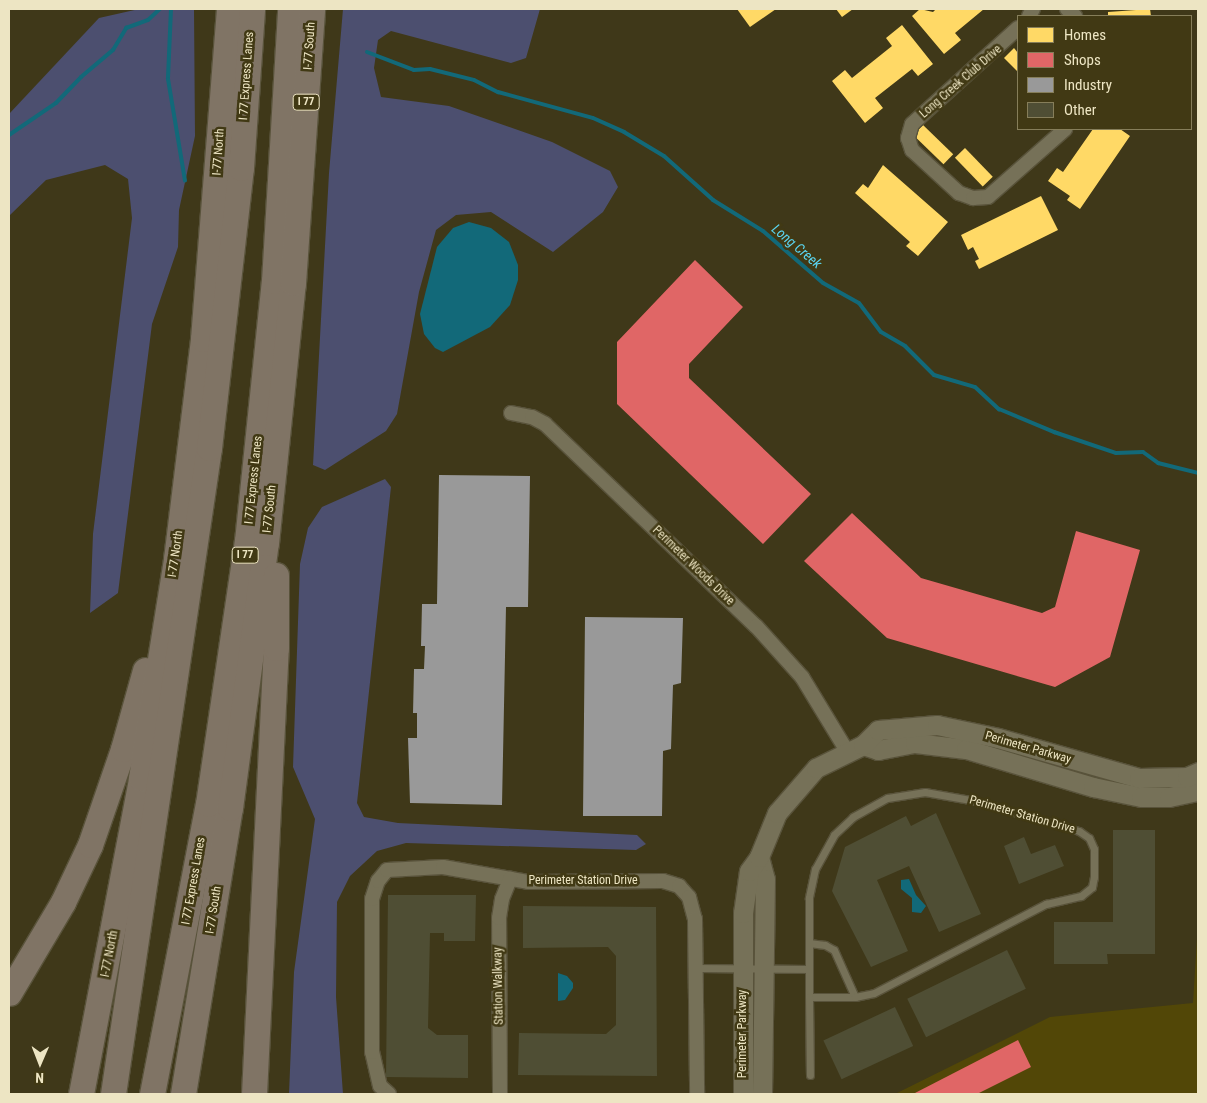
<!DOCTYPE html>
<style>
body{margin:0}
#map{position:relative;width:1207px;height:1103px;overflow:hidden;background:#3f3819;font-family:"Roboto Condensed",sans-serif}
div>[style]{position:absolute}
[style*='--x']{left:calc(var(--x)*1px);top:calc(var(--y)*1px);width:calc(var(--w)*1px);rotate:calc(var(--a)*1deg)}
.built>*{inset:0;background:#524707}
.green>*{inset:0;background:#4c4f6f}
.water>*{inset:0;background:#126979}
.homes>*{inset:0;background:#ffd966;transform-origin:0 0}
.shops>*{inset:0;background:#e06666}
.industry>*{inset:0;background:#999}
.stream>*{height:4px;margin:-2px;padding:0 2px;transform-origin:2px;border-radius:2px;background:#126979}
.building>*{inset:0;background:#4f4e34;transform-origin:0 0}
.roads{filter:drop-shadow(1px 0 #59533b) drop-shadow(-1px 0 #59533b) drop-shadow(0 1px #59533b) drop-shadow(0 -1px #59533b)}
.lane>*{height:7px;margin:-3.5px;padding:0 3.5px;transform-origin:3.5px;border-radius:3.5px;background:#767158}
.street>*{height:14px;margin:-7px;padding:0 7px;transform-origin:7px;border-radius:7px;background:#767158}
.secondary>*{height:19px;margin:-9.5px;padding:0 9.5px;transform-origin:9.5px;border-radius:9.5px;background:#767158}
.highway>*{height:25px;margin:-12.5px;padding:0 12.5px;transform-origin:12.5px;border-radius:12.5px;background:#807465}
span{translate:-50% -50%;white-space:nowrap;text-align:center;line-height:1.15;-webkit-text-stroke:5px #413914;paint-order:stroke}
.shield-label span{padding:1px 4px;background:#413914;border:1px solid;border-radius:4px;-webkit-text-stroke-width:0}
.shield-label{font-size:11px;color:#ede5c3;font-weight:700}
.street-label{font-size:12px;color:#ede5c3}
.water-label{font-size:14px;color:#5bd5f3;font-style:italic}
.frame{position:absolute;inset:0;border:10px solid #ede5c3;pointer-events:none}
.legend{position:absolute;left:1017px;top:15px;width:175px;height:115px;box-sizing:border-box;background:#413914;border:1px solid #867e5a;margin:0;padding:6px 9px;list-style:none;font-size:15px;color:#ede5c3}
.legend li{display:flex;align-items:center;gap:10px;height:25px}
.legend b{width:25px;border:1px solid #867e5a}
.north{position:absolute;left:15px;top:1038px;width:50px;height:50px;-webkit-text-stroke:4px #413914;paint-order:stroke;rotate:181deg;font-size:14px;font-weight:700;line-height:20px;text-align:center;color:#ede5c3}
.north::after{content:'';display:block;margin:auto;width:18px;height:22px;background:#ede5c3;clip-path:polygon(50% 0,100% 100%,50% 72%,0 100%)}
</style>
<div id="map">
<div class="built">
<div style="clip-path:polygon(1198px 922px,1198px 1094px,895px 1094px,1050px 1017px,1193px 1003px)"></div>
</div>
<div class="green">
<div style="clip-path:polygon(139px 9px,194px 9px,195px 136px,179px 210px,178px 247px,152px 324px,118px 593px,90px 613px,93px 534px,132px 218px,128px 179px,105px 165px,46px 180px,9px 216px,9px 114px,99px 18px)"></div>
<div style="clip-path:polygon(343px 9px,540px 9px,526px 58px,511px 63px,391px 31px,378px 40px,374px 68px,381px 97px,449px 106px,552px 142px,610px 171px,618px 187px,603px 212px,553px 252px,491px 212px,456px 215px,436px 230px,419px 292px,397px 414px,386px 431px,325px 470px,313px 465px,329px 173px)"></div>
<div style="clip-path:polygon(385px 479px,391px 487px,357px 803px,364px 817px,398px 823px,637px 835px,646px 844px,636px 850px,406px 843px,377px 851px,350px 876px,337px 902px,336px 997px,343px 1094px,289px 1094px,294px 972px,315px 819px,293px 767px,300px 564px,308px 528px,322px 507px)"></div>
</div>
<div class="water">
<div style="clip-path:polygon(469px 222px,491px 228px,509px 242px,518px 265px,518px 280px,510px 305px,490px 327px,443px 352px,435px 348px,424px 334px,420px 314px,437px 247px,453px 228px)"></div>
<div style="clip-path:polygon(909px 879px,916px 895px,926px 906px,921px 913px,912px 912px,912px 898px,901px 889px,901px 880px)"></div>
<div style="clip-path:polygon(558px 973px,567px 976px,573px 983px,573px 988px,565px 1000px,558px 1001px)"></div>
</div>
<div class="homes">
<div style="clip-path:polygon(737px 9px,776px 9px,750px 27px)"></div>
<div style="clip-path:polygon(836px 9px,853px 9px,842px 17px)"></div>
<div style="clip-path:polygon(920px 9px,933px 12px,936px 9px,984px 9px,955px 33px,961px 40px,944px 54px,912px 16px)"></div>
<div style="clip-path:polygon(1150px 9px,1151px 16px,1108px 16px,1108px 12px)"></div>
<div style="clip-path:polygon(902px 25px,933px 64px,918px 76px,912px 69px,875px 98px,883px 108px,865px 123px,832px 81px,845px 70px,852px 78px,892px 46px,886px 38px)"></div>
<div style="clip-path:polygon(1014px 48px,1018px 53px,1018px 72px,1004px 58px)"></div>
<div style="left:923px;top:125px;width:42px;height:14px;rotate:44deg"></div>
<div style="clip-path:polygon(1093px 129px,1120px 129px,1130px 136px,1080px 209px,1067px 200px,1070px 196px,1048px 181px,1057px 168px,1063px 172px)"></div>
<div style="left:965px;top:148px;width:40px;height:14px;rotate:46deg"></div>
<div style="clip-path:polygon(883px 165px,948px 222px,918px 256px,906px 246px,910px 242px,855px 193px,863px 184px,868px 188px)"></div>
<div style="clip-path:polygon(1041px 196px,1058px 230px,979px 269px,975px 261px,979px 259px,973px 247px,968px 250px,961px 235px)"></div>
</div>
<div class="shops">
<div style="clip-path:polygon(695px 260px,743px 307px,689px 364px,689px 378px,811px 494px,763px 544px,617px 404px,617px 342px)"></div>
<div style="clip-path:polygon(852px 513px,921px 578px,1042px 613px,1055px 607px,1076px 531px,1140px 550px,1110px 657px,1055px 687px,887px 638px,804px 561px)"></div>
<div style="clip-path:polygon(1018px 1040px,1031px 1067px,977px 1094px,915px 1093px)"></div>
</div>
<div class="industry">
<div style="clip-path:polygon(439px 475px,530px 476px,528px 607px,506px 607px,502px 805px,410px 803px,408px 738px,417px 738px,417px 713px,413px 713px,414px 669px,424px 669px,425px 646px,421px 646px,422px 604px,437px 604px)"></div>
<div style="clip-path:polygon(585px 617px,683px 618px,681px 683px,673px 685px,671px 749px,663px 751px,662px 816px,583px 816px)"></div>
</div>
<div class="stream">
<div style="--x:171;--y:9;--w:70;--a:92.5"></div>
<div style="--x:168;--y:79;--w:103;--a:80.5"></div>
<div style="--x:367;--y:52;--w:50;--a:21"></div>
<div style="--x:414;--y:70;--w:16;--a:-4"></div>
<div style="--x:430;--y:69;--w:45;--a:14"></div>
<div style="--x:474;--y:80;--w:27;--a:27"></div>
<div style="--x:498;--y:92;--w:98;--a:15.3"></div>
<div style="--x:593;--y:118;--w:34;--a:24"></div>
<div style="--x:624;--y:132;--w:47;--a:31"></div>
<div style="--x:664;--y:156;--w:66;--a:41.9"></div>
<div style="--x:713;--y:200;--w:59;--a:31.8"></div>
<div style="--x:763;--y:231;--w:79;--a:40.9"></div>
<div style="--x:823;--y:283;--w:41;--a:29.1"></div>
<div style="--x:859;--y:303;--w:36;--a:53"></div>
<div style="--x:881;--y:332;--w:28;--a:30"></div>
<div style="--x:905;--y:346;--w:41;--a:45"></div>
<div style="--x:934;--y:375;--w:43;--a:16.3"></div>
<div style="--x:975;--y:387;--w:33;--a:43"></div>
<div style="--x:999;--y:409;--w:60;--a:22.7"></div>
<div style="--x:1054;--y:432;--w:65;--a:18.7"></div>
<div style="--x:1116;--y:453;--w:27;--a:-2"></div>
<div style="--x:1143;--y:452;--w:19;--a:36"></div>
<div style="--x:1158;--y:463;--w:41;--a:14"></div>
<div style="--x:9;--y:135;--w:57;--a:-34.2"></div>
<div style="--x:56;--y:103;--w:36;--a:-46"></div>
<div style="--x:81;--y:77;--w:42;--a:-40.2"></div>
<div style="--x:113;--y:50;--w:26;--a:-59"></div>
<div style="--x:126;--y:28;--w:23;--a:-20"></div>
<div style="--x:148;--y:20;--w:16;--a:-43"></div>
</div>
<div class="building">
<div style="clip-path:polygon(936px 813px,981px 914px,939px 932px,909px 866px,877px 880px,908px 951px,871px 967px,832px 891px,845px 847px,906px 816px,911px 826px)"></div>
<div style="clip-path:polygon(1113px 830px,1155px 830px,1155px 954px,1107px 954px,1108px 964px,1054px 964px,1054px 922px,1113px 922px)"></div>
<div style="clip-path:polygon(1024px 837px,1031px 854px,1055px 845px,1064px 866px,1019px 884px,1004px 846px)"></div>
<div style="clip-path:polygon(388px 895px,476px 895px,475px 941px,444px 941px,444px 933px,430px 933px,428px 1028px,437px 1035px,468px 1035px,468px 1078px,386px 1077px)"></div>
<div style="clip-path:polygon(523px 906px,656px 907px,657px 1076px,518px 1075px,519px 1033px,606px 1034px,616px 1025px,616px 956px,608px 947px,523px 948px)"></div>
<div style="left:1007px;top:950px;width:43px;height:111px;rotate:64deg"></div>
<div style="left:895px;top:1007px;width:43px;height:79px;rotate:65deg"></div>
</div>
<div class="roads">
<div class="lane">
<div style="--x:809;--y:943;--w:16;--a:7"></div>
<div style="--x:825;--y:945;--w:10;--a:29"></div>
<div style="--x:834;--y:950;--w:51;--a:65.9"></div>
<div style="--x:698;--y:968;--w:111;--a:0.5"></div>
<div style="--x:809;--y:997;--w:46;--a:0"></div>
<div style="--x:855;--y:997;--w:19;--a:-12"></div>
<div style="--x:874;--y:993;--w:194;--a:-27.4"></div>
<div style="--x:1046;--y:904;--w:36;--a:-13"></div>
<div style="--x:1081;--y:896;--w:14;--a:-39"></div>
<div style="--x:1092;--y:887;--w:10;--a:-79"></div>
<div style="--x:1094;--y:877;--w:28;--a:-90"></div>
<div style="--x:1094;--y:849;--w:12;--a:-114"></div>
<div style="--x:1089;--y:838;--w:12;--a:-145"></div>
<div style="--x:1079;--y:831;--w:107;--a:-163.8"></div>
<div style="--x:976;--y:801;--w:52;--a:-170"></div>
<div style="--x:925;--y:792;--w:38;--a:171"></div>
<div style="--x:887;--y:798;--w:39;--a:151"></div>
<div style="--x:853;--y:817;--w:26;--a:137"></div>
<div style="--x:834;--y:835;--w:39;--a:119"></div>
<div style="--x:815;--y:869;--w:30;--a:102"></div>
<div style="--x:809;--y:898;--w:99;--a:90"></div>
<div style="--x:809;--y:997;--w:78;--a:89.3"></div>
</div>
<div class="street">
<div style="--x:1067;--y:9;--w:11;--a:41"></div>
<div style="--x:1029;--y:16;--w:8;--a:-60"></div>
<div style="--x:1018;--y:28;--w:143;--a:137.8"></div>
<div style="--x:912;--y:124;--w:15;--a:106"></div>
<div style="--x:908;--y:138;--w:13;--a:72"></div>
<div style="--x:912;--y:150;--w:64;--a:42.5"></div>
<div style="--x:959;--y:193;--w:15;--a:20"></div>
<div style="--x:973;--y:198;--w:15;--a:-4"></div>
<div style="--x:988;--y:197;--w:103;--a:-41.4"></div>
<div style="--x:511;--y:413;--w:21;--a:11"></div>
<div style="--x:532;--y:417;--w:15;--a:28"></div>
<div style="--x:545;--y:424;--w:292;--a:43.8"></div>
<div style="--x:756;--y:626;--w:69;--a:48"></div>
<div style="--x:802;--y:677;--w:87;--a:58.7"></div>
<div style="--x:389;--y:1094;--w:12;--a:-138"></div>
<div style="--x:380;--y:1086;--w:35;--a:-103"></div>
<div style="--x:372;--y:1052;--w:153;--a:-90"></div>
<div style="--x:372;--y:899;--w:19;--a:-72"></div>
<div style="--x:378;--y:881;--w:14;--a:-51"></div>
<div style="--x:387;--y:870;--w:56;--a:-3.1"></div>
<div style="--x:443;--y:867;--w:86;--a:10"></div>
<div style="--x:528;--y:882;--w:135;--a:-0.4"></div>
<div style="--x:663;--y:881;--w:17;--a:17"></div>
<div style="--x:679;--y:886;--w:15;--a:48"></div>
<div style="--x:689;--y:897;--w:23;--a:75"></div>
<div style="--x:695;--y:919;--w:175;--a:89.3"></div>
<div style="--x:500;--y:1094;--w:176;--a:-90.3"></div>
<div style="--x:499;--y:918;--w:19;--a:-81"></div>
<div style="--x:502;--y:899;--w:22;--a:-68"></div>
</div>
<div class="secondary">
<div style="--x:863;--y:745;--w:16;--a:18"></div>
<div style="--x:878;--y:750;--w:38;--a:-11"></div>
<div style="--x:915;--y:743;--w:51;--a:6.7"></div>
<div style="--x:966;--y:749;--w:133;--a:16.7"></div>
<div style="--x:1093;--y:787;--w:49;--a:11.8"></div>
<div style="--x:1141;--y:797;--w:28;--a:0"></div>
<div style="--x:1169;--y:797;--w:30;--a:-12"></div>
<div style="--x:759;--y:857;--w:23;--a:75"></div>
<div style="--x:765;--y:879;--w:215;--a:90.8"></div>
<div style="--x:743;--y:1094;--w:181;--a:-90"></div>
<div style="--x:743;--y:913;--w:42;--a:-81.9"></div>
<div style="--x:749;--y:871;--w:17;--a:-54"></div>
<div style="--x:759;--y:857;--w:48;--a:-67.8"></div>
<div style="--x:777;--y:813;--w:60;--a:-49.1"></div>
<div style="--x:816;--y:768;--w:52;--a:-26.1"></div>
<div style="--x:863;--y:745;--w:21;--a:-45"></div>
<div style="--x:878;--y:730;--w:59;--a:-4.8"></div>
<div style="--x:937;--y:725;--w:62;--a:12"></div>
<div style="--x:998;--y:738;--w:147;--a:15.8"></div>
<div style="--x:1139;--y:778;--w:48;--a:-1.2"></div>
<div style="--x:1187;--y:777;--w:12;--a:-24"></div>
</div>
<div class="highway">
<div style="--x:9;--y:993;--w:106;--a:-59.3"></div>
<div style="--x:63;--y:902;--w:63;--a:-64.7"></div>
<div style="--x:90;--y:845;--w:102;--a:-71"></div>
<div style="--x:123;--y:749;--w:82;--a:-74.4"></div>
<div style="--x:81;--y:1094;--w:322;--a:-79.2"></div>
<div style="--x:141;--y:778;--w:222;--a:-80.9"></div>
<div style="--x:176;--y:559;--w:222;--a:-83"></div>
<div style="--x:203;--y:339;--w:331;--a:-85.5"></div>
<div style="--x:113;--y:1094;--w:653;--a:-81.55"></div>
<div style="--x:209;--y:448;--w:282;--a:-83.5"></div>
<div style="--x:241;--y:168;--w:159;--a:-86"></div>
<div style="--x:152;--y:1094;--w:295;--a:-79.1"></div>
<div style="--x:208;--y:804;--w:266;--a:-81.6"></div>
<div style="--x:247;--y:541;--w:261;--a:-84.1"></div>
<div style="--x:274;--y:281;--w:272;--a:-86.6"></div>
<div style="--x:183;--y:1094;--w:290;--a:-80.7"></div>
<div style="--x:230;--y:808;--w:267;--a:-82.3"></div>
<div style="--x:266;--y:543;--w:261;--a:-84.1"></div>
<div style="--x:293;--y:283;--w:275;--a:-86"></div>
<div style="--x:254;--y:1094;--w:447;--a:-87.2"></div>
<div style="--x:276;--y:648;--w:73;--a:-90"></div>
</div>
</div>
<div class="shield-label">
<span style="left:306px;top:102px">I 77</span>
<span style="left:245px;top:555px">I 77</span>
</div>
<div class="street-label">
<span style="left:310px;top:46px;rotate:-86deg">I-77 South</span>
<span style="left:247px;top:76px;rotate:-86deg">I 77 Express Lanes</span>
<span style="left:961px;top:82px;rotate:-41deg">Long Creek Club Drive</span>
<span style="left:219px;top:152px;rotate:-86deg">I-77 North</span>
<span style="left:254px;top:480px;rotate:-84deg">I 77 Express Lanes</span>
<span style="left:270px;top:509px;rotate:-84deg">I-77 South</span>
<span style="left:176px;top:554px;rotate:-82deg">I-77 North</span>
<span style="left:693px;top:566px;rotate:44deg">Perimeter Woods Drive</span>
<span style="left:1028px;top:748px;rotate:16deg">Perimeter Parkway</span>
<span style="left:1022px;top:815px;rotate:16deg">Perimeter Station Drive</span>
<span style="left:194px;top:881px;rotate:-80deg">I 77 Express Lanes</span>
<span style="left:583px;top:881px">Perimeter Station Drive</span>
<span style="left:214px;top:910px;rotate:-81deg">I-77 South</span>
<span style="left:110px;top:954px;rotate:-79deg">I-77 North</span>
<span style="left:499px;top:986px;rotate:-91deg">Station Walkway</span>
<span style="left:743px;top:1034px;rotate:-90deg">Perimeter Parkway</span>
</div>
<div class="water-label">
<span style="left:797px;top:246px;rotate:40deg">Long Creek</span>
</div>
<div class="frame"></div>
<ul class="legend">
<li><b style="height:14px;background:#ffd966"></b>Homes</li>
<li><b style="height:14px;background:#e06666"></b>Shops</li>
<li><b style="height:14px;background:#999"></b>Industry</li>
<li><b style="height:14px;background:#4f4e34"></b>Other</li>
</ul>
<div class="north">N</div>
</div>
